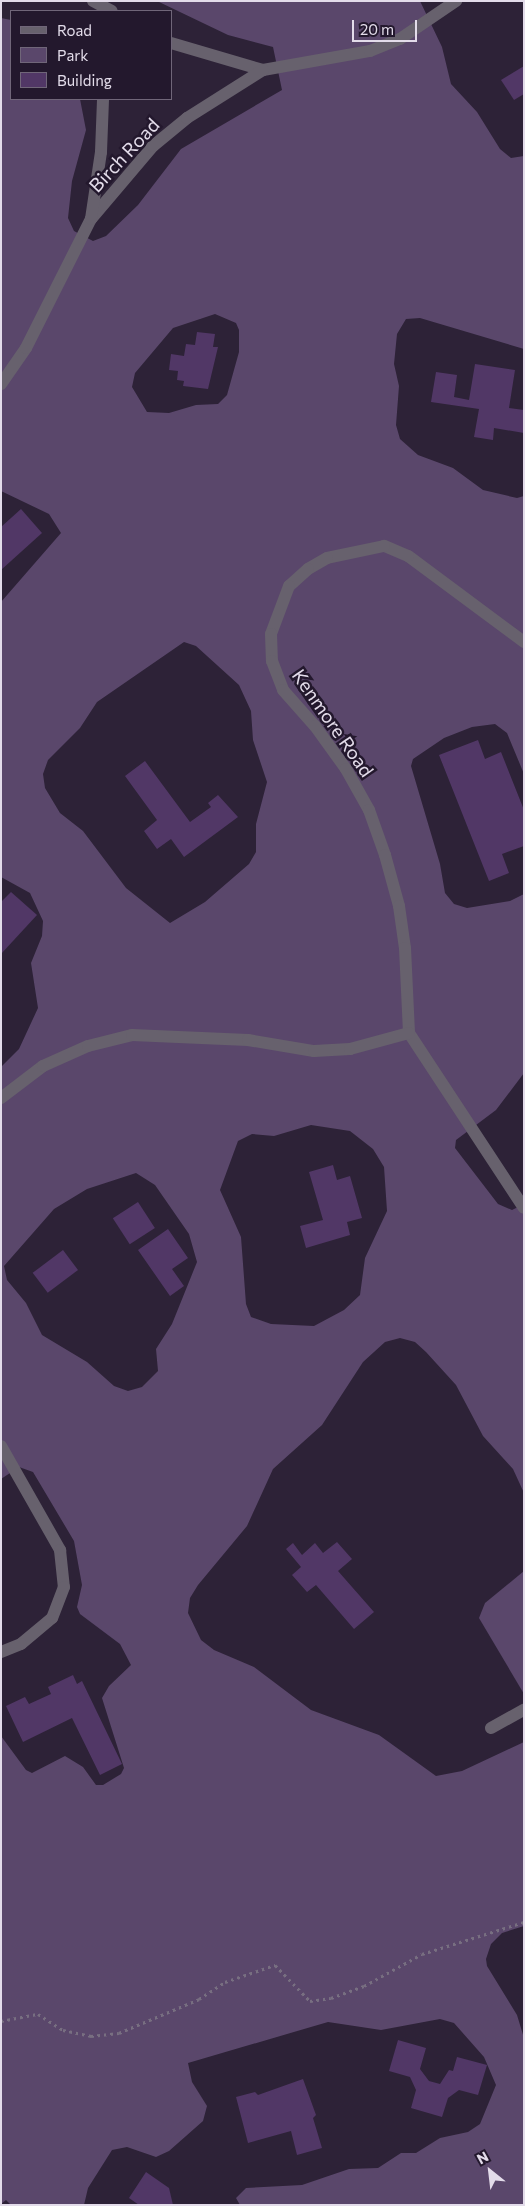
<!DOCTYPE html>
<style>
body{margin:0}
#map{position:relative;width:525px;height:2206px;overflow:hidden;background:#2d2237;font-family:Commissioner,sans-serif}
div>[style]{position:absolute}
[style*='--x']{left:calc(var(--x)*1px);top:calc(var(--y)*1px);width:calc(var(--w)*1px);rotate:calc(var(--a)*1deg)}
.green>*{inset:0;background:#5a476b}
.building>*{inset:0;background:#513766;transform-origin:0 0}
.path>*{height:3px;margin-top:-1.5px;transform-origin:0;background:repeating-linear-gradient(90deg,#786f81 0 2.5px,transparent 0 6.5px)}
.street>*{height:12px;margin:-6px;padding:0 6px;transform-origin:6px;border-radius:6px;background:#67616d}
span{translate:-50% -50%;white-space:nowrap;text-align:center;line-height:1.15;-webkit-text-stroke:5px #23182d;paint-order:stroke}
.street-label{font-size:19px;color:#e3dcea}
.frame{position:absolute;inset:0;border:2px solid #e3dcea;pointer-events:none}
.legend{position:absolute;left:10px;top:10px;width:162px;height:90px;box-sizing:border-box;background:#23182d;border:1px solid #706679;margin:0;padding:6px 9px;list-style:none;font-size:15px;color:#e3dcea}
.legend li{display:flex;align-items:center;gap:10px;height:25px}
.legend b{width:25px;border:1px solid #706679}
.north{position:absolute;left:465px;top:2146px;width:50px;height:50px;-webkit-text-stroke:4px #23182d;paint-order:stroke;rotate:331deg;font-size:14px;font-weight:700;line-height:20px;text-align:center;color:#e3dcea}
.north::after{content:'';display:block;margin:auto;width:18px;height:22px;background:#e3dcea;clip-path:polygon(50% 0,100% 100%,50% 72%,0 100%)}
.scale{position:absolute;left:352px;top:20px;width:65px;height:22px;box-sizing:border-box;border:2px solid #e3dcea;border-top:0;padding-left:6px;font-size:15px;line-height:18px;white-space:nowrap;color:#e3dcea;-webkit-text-stroke:4px #23182d;paint-order:stroke}
</style>
<div id="map">
<div class="green">
<div style="clip-path:polygon(evenodd,157px 1px,420px 1px,442px 47px,451px 84px,477px 112px,500px 149px,511px 158px,524px 156px,524px 349px,420px 318px,406px 319px,397px 334px,394px 364px,399px 386px,396px 425px,400px 439px,418px 455px,453px 468px,483px 490px,517px 498px,524px 496px,524px 774px,507px 733px,495px 724px,472px 727px,444px 738px,413px 759px,411px 766px,440px 864px,445px 893px,454px 904px,467px 908px,510px 901px,524px 894px,524px 1073px,496px 1110px,456px 1140px,455px 1148px,498px 1204px,512px 1210px,524px 1204px,524px 1493px,513px 1469px,483px 1436px,456px 1385px,426px 1352px,415px 1342px,400px 1338px,385px 1342px,363px 1362px,322px 1425px,273px 1469px,247px 1526px,198px 1585px,190px 1598px,188px 1613px,201px 1640px,214px 1650px,254px 1667px,311px 1710px,379px 1735px,436px 1776px,462px 1771px,524px 1742px,524px 1926px,502px 1933px,491px 1944px,486px 1959px,487px 1966px,517px 2015px,524px 2038px,524px 2205px,240px 2205px,236px 2198px,246px 2188px,302px 2185px,349px 2169px,378px 2168px,401px 2153px,416px 2153px,440px 2138px,468px 2132px,480px 2124px,496px 2085px,484px 2057px,454px 2023px,440px 2019px,381px 2030px,328px 2022px,188px 2063px,192px 2082px,207px 2106px,203px 2121px,169px 2151px,156px 2157px,127px 2147px,112px 2150px,88px 2188px,84px 2205px,11px 2205px,6px 2200px,1px 2204px,1px 1736px,26px 1770px,32px 1773px,65px 1756px,83px 1767px,96px 1785px,103px 1785px,121px 1774px,124px 1768px,102px 1698px,109px 1686px,131px 1665px,120px 1644px,80px 1614px,77px 1607px,82px 1585px,74px 1541px,33px 1472px,19px 1467px,1px 1479px,1px 1067px,19px 1049px,38px 1008px,31px 963px,42px 936px,43px 921px,30px 893px,1px 877px,1px 602px,61px 533px,49px 514px,1px 491px,1px 18px,11px 20px,11px 99px,80px 99px,86px 130px,72px 181px,68px 218px,74px 231px,93px 241px,106px 236px,138px 205px,181px 149px,282px 90px,273px 47px,228px 35px,157px 1px,215px 314px,236px 323px,239px 330px,239px 352px,227px 395px,218px 404px,196px 405px,169px 413px,147px 412px,132px 387px,135px 373px,173px 328px,215px 314px,157px 1px,184px 642px,196px 646px,239px 685px,251px 711px,253px 740px,267px 782px,256px 824px,256px 852px,249px 864px,205px 902px,170px 923px,126px 888px,83px 831px,60px 813px,45px 788px,43px 774px,48px 760px,80px 728px,97px 702px,184px 642px,157px 1px,311px 1125px,350px 1131px,373px 1149px,384px 1167px,387px 1211px,365px 1258px,360px 1295px,344px 1310px,314px 1326px,271px 1324px,251px 1317px,246px 1304px,241px 1237px,220px 1190px,238px 1141px,252px 1134px,274px 1136px,311px 1125px,157px 1px,136px 1173px,155px 1185px,189px 1234px,197px 1262px,172px 1324px,156px 1349px,158px 1371px,142px 1387px,128px 1391px,114px 1386px,87px 1362px,42px 1335px,26px 1303px,7px 1280px,4px 1266px,54px 1209px,87px 1189px,136px 1173px)"></div>
<div style="clip-path:polygon(524px 1571px,524px 1694px,479px 1618px,485px 1603px)"></div>
</div>
<div class="building">
<div style="clip-path:polygon(524px 66px,524px 94px,514px 100px,501px 80px)"></div>
<div style="clip-path:polygon(197px 332px,215px 334px,213px 347px,218px 347px,208px 389px,183px 386px,184px 381px,177px 380px,178px 371px,169px 370px,171px 354px,184px 356px,186px 344px,195px 345px)"></div>
<div style="clip-path:polygon(475px 364px,515px 370px,509px 408px,524px 410px,524px 433px,494px 428px,493px 440px,474px 437px,479px 409px,431px 402px,436px 372px,457px 375px,454px 397px,469px 400px)"></div>
<div style="clip-path:polygon(21px 509px,42px 533px,1px 570px,1px 527px)"></div>
<div style="clip-path:polygon(478px 740px,485px 759px,501px 752px,524px 810px,524px 846px,502px 854px,509px 873px,489px 881px,439px 755px)"></div>
<div style="clip-path:polygon(145px 761px,190px 822px,211px 807px,208px 803px,218px 795px,238px 817px,184px 857px,171px 839px,157px 849px,144px 831px,157px 820px,125px 776px)"></div>
<div style="clip-path:polygon(11px 892px,37px 915px,1px 954px,1px 902px)"></div>
<div style="clip-path:polygon(333px 1165px,337px 1180px,350px 1176px,362px 1218px,347px 1222px,350px 1235px,306px 1248px,300px 1226px,323px 1220px,309px 1172px)"></div>
<div style="left:138px;top:1202px;width:31px;height:30px;rotate:57deg"></div>
<div style="clip-path:polygon(168px 1229px,188px 1258px,172px 1269px,184px 1286px,170px 1296px,138px 1250px)"></div>
<div style="left:63px;top:1250px;width:25px;height:38px;rotate:53deg"></div>
<div style="clip-path:polygon(337px 1542px,352px 1559px,338px 1571px,374px 1612px,354px 1629px,316px 1585px,307px 1592px,292px 1575px,301px 1567px,286px 1549px,293px 1543px,302px 1555px,315px 1543px,323px 1553px)"></div>
<div style="clip-path:polygon(73px 1675px,77px 1684px,82px 1681px,122px 1764px,100px 1775px,72px 1718px,23px 1742px,6px 1706px,25px 1697px,29px 1704px,51px 1694px,48px 1687px)"></div>
<div style="clip-path:polygon(398px 2040px,426px 2048px,420px 2069px,429px 2081px,440px 2084px,449px 2070px,453px 2071px,457px 2057px,487px 2065px,478px 2095px,459px 2090px,448px 2098px,442px 2117px,411px 2108px,416px 2090px,410px 2077px,389px 2071px)"></div>
<div style="clip-path:polygon(303px 2079px,316px 2115px,313px 2118px,322px 2148px,297px 2155px,291px 2131px,248px 2143px,236px 2097px,255px 2092px,258px 2095px)"></div>
<div style="clip-path:polygon(146px 2172px,169px 2188px,173px 2205px,139px 2205px,129px 2198px)"></div>
</div>
<div class="path">
<div style="--x:1;--y:2021;--w:38;--a:-11"></div>
<div style="--x:38;--y:2014;--w:30;--a:33"></div>
<div style="--x:63;--y:2030;--w:29;--a:12"></div>
<div style="--x:91;--y:2036;--w:28;--a:-6"></div>
<div style="--x:119;--y:2033;--w:87;--a:-23"></div>
<div style="--x:199;--y:1999;--w:31;--a:-33"></div>
<div style="--x:225;--y:1982;--w:53;--a:-18.8"></div>
<div style="--x:275;--y:1965;--w:50;--a:45.8"></div>
<div style="--x:310;--y:2001;--w:21;--a:-8"></div>
<div style="--x:331;--y:1998;--w:35;--a:-20"></div>
<div style="--x:364;--y:1986;--w:66;--a:-28.9"></div>
<div style="--x:422;--y:1954;--w:107;--a:-17.4"></div>
</div>
<div class="street">
<div style="--x:93;--y:1;--w:21;--a:28"></div>
<div style="--x:171;--y:43;--w:96;--a:16.4"></div>
<div style="--x:263;--y:70;--w:109;--a:-10.1"></div>
<div style="--x:370;--y:51;--w:32;--a:-22"></div>
<div style="--x:400;--y:39;--w:68;--a:-34.2"></div>
<div style="--x:91;--y:219;--w:96;--a:-49.7"></div>
<div style="--x:153;--y:146;--w:44;--a:-39.5"></div>
<div style="--x:187;--y:118;--w:90;--a:-32.3"></div>
<div style="--x:1;--y:384;--w:44;--a:-55.2"></div>
<div style="--x:26;--y:348;--w:144;--a:-63.3"></div>
<div style="--x:91;--y:219;--w:68;--a:-81.5"></div>
<div style="--x:101;--y:152;--w:53;--a:-87.8"></div>
<div style="--x:524;--y:642;--w:144;--a:-143.4"></div>
<div style="--x:408;--y:556;--w:26;--a:-157"></div>
<div style="--x:384;--y:546;--w:58;--a:168.1"></div>
<div style="--x:327;--y:558;--w:22;--a:150"></div>
<div style="--x:308;--y:569;--w:25;--a:138"></div>
<div style="--x:289;--y:586;--w:51;--a:110.6"></div>
<div style="--x:271;--y:634;--w:27;--a:88"></div>
<div style="--x:272;--y:661;--w:31;--a:69"></div>
<div style="--x:283;--y:690;--w:48;--a:48.4"></div>
<div style="--x:315;--y:726;--w:53;--a:54.2"></div>
<div style="--x:346;--y:769;--w:47;--a:60.7"></div>
<div style="--x:369;--y:810;--w:48;--a:70.4"></div>
<div style="--x:385;--y:855;--w:53;--a:74.6"></div>
<div style="--x:399;--y:906;--w:42;--a:81.9"></div>
<div style="--x:405;--y:948;--w:85;--a:87.3"></div>
<div style="--x:409;--y:1033;--w:209;--a:56.7"></div>
<div style="--x:1;--y:1098;--w:53;--a:-37.3"></div>
<div style="--x:43;--y:1066;--w:49;--a:-24"></div>
<div style="--x:88;--y:1046;--w:45;--a:-14"></div>
<div style="--x:132;--y:1035;--w:116;--a:2.5"></div>
<div style="--x:248;--y:1040;--w:67;--a:9.5"></div>
<div style="--x:314;--y:1051;--w:36;--a:-3"></div>
<div style="--x:350;--y:1049;--w:61;--a:-15.2"></div>
<div style="--x:1;--y:1446;--w:120;--a:60.4"></div>
<div style="--x:60;--y:1550;--w:37;--a:84"></div>
<div style="--x:64;--y:1587;--w:33;--a:111"></div>
<div style="--x:52;--y:1618;--w:40;--a:140"></div>
<div style="--x:21;--y:1644;--w:22;--a:158"></div>
<div style="--x:491;--y:1728;--w:38;--a:-29"></div>
</div>
<div class="street-label">
<span style="left:124px;top:155px;rotate:-47deg">Birch Road</span>
<span style="left:333px;top:723px;rotate:55deg">Kenmore Road</span>
</div>
<div class="frame"></div>
<ul class="legend">
<li><b style="height:6px;background:#67616d"></b>Road</li>
<li><b style="height:14px;background:#5a476b"></b>Park</li>
<li><b style="height:14px;background:#513766"></b>Building</li>
</ul>
<div class="north">N</div>
<div class="scale">20 m</div>
</div>
